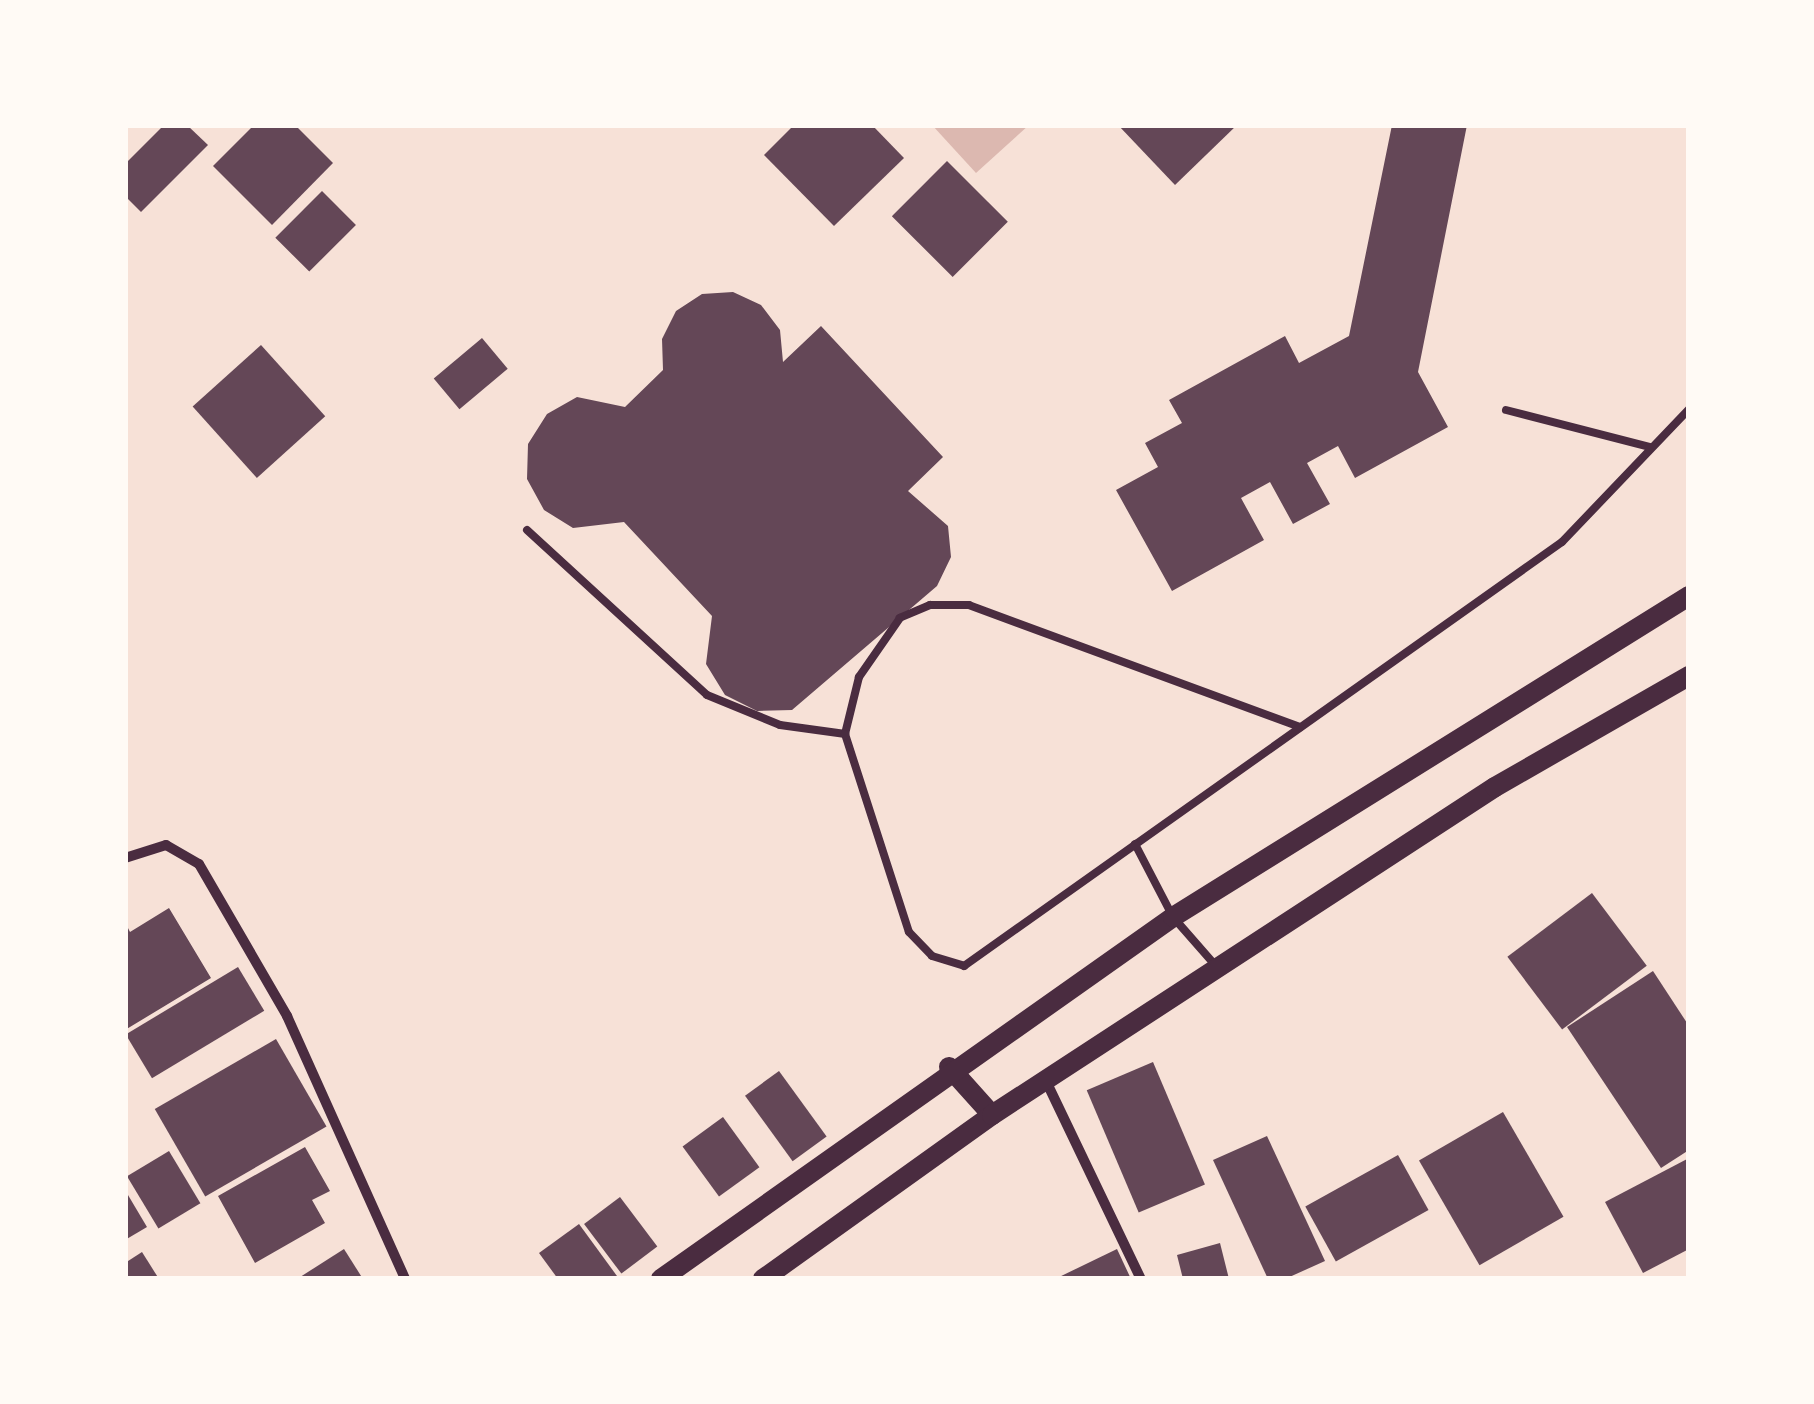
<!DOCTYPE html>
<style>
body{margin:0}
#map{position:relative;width:1814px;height:1404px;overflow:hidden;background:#f7e1d7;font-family:"Open Sans",sans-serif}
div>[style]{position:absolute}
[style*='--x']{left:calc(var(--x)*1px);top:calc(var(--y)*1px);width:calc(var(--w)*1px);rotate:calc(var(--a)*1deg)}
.water>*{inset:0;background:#dcb8b0}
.building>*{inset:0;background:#644757;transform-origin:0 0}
.service>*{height:8px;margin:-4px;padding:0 4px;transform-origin:4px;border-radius:4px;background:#4a2c40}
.minor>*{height:10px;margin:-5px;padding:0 5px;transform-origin:5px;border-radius:5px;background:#4a2c40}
.secondary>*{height:20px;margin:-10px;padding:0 10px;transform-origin:10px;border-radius:10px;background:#4a2c40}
span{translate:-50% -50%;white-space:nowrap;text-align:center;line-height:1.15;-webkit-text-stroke:10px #fffaf5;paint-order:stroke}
.frame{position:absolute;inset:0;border:128px solid #fffaf5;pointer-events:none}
</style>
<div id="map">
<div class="water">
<div style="clip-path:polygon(932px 125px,1029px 125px,976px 173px)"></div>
</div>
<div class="building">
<div style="clip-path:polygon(164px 125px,187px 125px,208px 145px,141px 212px,125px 196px,125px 164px)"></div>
<div style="clip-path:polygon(254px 125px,295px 125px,333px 163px,272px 225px,213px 166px)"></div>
<div style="clip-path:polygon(794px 125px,872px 125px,904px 158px,834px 226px,764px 155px)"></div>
<div style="clip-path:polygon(1118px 125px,1237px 125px,1175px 185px)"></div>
<div style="clip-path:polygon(1392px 125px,1467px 125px,1418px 372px,1448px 427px,1355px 478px,1338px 446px,1307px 463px,1330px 504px,1293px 524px,1270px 482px,1241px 498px,1264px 540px,1172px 591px,1116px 490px,1158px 467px,1145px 443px,1182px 423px,1169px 400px,1285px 336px,1299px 363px,1349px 336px)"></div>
<div style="left:947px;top:161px;width:86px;height:78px;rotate:45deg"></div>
<div style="left:322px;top:191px;width:48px;height:66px;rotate:45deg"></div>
<div style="clip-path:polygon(733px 292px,761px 305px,780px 330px,783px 362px,821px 326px,943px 457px,908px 491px,948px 526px,951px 557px,937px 586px,792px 710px,757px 711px,725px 695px,706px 664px,712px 616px,624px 522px,573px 528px,544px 510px,527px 479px,528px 444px,547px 414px,577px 397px,625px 407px,663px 370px,662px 339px,676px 311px,702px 294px)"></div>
<div style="left:482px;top:338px;width:40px;height:63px;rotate:50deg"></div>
<div style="left:261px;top:345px;width:96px;height:92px;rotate:48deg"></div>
<div style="left:1592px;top:893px;width:91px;height:106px;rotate:53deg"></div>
<div style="clip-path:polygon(169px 908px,211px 978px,125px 1030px,125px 922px,130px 932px)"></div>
<div style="left:238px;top:967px;width:51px;height:131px;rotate:59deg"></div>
<div style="clip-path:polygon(1653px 971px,1689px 1026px,1689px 1150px,1661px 1168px,1567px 1027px)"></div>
<div style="left:276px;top:1039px;width:101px;height:140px;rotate:60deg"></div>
<div style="left:1153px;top:1062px;width:133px;height:72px;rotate:67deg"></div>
<div style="left:779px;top:1071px;width:81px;height:42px;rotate:54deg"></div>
<div style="left:1503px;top:1112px;width:121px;height:97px;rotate:60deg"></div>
<div style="left:723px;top:1117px;width:62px;height:50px;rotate:54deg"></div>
<div style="clip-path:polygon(1267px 1136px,1325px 1261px,1285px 1279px,1268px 1279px,1213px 1160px)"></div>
<div style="clip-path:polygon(305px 1147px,330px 1191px,312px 1200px,325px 1223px,255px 1263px,218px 1196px)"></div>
<div style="left:169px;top:1151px;width:61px;height:49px;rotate:59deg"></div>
<div style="left:1398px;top:1155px;width:63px;height:106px;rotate:61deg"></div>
<div style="clip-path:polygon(1689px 1158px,1689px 1249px,1643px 1273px,1605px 1202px)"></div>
<div style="clip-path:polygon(125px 1190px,147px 1227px,125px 1240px)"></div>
<div style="left:620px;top:1197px;width:62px;height:45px;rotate:53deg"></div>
<div style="clip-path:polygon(579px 1224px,617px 1276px,613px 1279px,558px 1279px,539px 1253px)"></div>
<div style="clip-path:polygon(1220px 1243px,1229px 1279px,1183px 1279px,1177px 1255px)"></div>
<div style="clip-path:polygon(344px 1249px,363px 1279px,297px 1279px)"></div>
<div style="clip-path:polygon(1117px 1249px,1131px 1279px,1055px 1279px)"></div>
<div style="clip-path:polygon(142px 1252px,159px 1279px,125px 1279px,125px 1263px)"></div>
</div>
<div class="service">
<div style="--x:1506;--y:410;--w:149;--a:14.4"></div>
<div style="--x:527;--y:530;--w:244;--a:42.5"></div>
<div style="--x:707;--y:695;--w:79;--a:22.3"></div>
<div style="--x:780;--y:725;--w:66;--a:7.9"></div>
<div style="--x:1300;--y:727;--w:353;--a:-159.8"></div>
<div style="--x:969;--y:605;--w:39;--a:180"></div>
<div style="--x:930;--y:605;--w:33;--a:157"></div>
<div style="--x:900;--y:618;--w:72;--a:124.8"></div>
<div style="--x:859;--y:677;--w:59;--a:103.8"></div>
<div style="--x:845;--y:734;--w:208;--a:72.1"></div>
<div style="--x:909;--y:932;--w:33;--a:46"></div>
<div style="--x:932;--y:956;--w:34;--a:17"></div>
<div style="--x:964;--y:966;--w:733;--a:-35.34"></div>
<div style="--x:1562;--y:542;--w:184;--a:-46.3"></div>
<div style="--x:1135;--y:844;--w:82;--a:62.5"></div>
<div style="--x:1173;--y:917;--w:64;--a:48.8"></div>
</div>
<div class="minor">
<div style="--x:125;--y:858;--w:43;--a:-17.6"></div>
<div style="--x:166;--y:845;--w:38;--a:30"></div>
<div style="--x:199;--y:864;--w:176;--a:59.9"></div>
<div style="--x:287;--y:1016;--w:288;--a:65.8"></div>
<div style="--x:1046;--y:1081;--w:220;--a:64.4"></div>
</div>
<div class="secondary">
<div style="--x:949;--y:1067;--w:64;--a:48.1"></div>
<div style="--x:661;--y:1279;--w:627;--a:-35.26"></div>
<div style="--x:1173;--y:917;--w:608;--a:-31.89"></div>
<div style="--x:763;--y:1279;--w:282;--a:-35.6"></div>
<div style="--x:992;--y:1115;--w:600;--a:-33.11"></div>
<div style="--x:1495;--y:787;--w:224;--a:-29.8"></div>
</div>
<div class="frame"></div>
</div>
